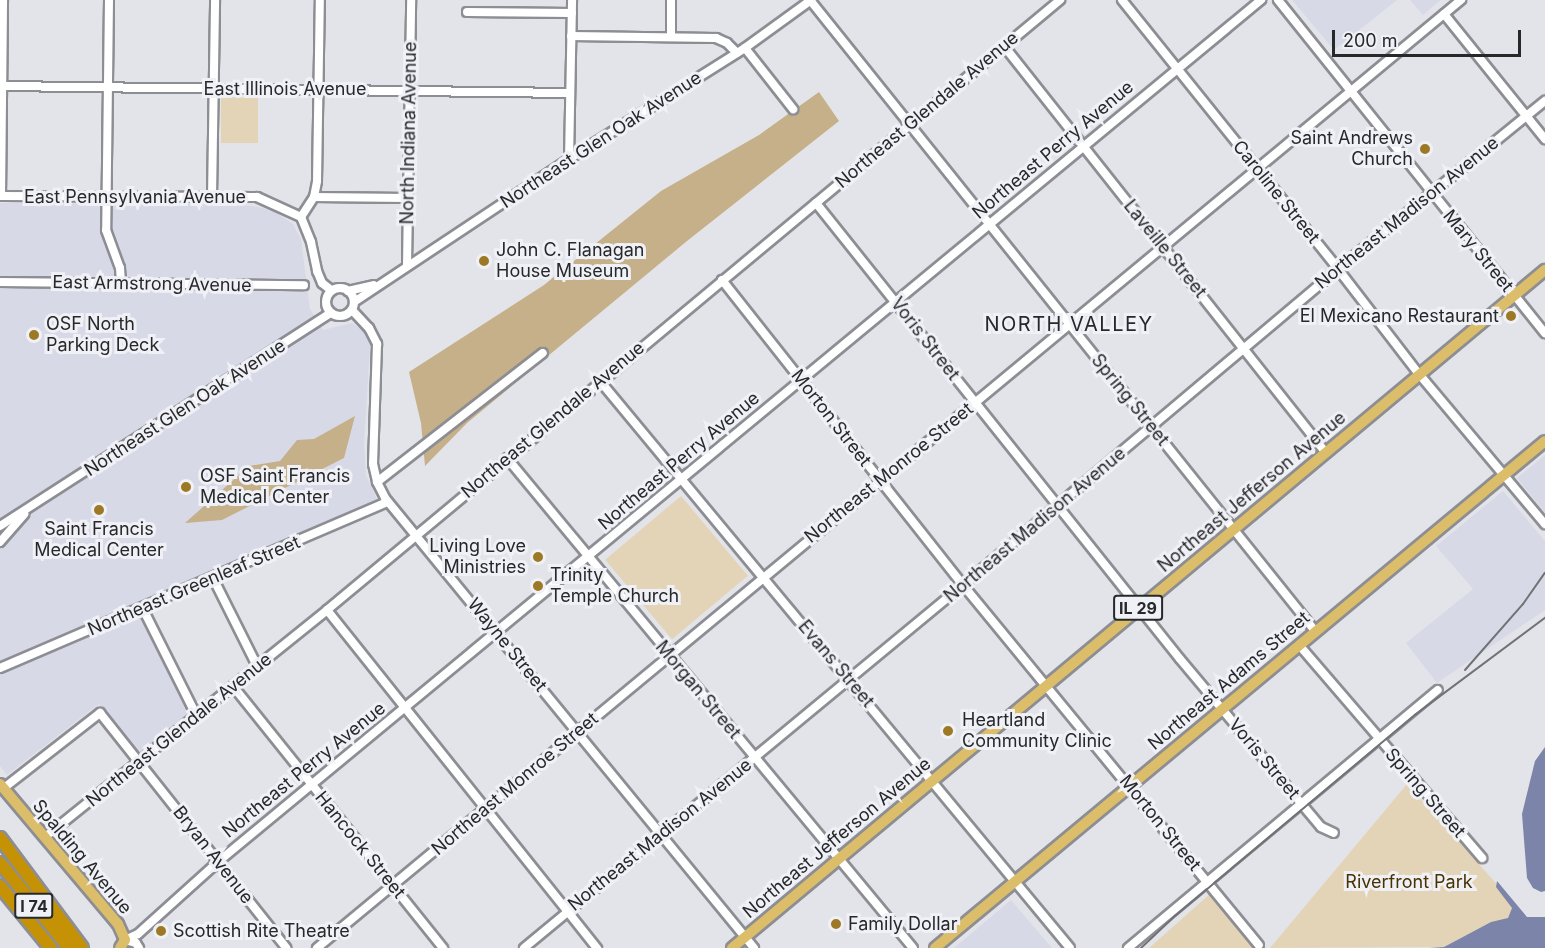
<!DOCTYPE html>
<style>
body{margin:0}
#map{position:relative;width:1545px;height:948px;overflow:hidden;background:#e3e4e9;font-family:Inter,sans-serif}
div>[style]{position:absolute}
[style*='--x']{left:calc(var(--x)*1px);top:calc(var(--y)*1px);width:calc(var(--w)*1px);rotate:calc(var(--a)*1deg)}
.built>*{inset:0;background:#d7d9e6}
.green>*{inset:0;background:#e4d4b7;transform-origin:0 0}
.forest>*{inset:0;background:#c5b089}
.water>*{inset:0;background:#7d84aa}
.roads{filter:drop-shadow(2px 0 #8d8e93) drop-shadow(-2px 0 #8d8e93) drop-shadow(0 2px #8d8e93) drop-shadow(0 -2px #8d8e93)}
.minor>*{height:8px;margin:-4px;padding:0 4px;transform-origin:4px;border-radius:4px;background:#fff}
.minor>.ring{margin:-4px;padding:0;box-sizing:content-box;background:none;border:8px solid #fff;border-radius:50%}
.major>*{height:10px;margin:-5px;padding:0 5px;transform-origin:5px;border-radius:5px;background:#dcbe6a}
.highway>*{height:12px;margin:-6px;padding:0 6px;transform-origin:6px;border-radius:6px;background:#c59206}
.rail>*{height:2px;margin:-1px;padding:0 1px;transform-origin:1px;border-radius:1px;background:#717275}
.dots>*{width:16px;height:16px;translate:-50% -50%;box-sizing:border-box;border:3px solid #f0f1f6;border-radius:50%}
span{translate:-50% -50%;white-space:nowrap;text-align:center;line-height:1.15;-webkit-text-stroke:6px #f0f1f6;paint-order:stroke}
.shield-label span{padding:2px 4px;background:#f0f1f6;border:2px solid;border-radius:4px;-webkit-text-stroke-width:0}
.shield-label{font-size:16px;color:#27282a;font-weight:700}
.street-label{font-size:18px;color:#27282a}
.poi-label{font-size:18px;color:#27282a}
.right{translate:-100% -50%;text-align:right}
.left{translate:0 -50%;text-align:left}
.park-label{font-size:18px;color:#473200}
.neighbourhood-label{font-size:20px;color:#27282a;letter-spacing:1.5px}
.scale{position:absolute;left:1332px;top:30px;width:189px;height:27px;box-sizing:border-box;border:3px solid #27282a;border-top:0;padding-left:8px;font-size:18px;line-height:21px;white-space:nowrap;color:#27282a;-webkit-text-stroke:4px #f0f1f6;paint-order:stroke}
</style>
<div id="map">
<div class="built">
<div style="clip-path:polygon(1292px 0,1397px 0,1334px 50px)"></div>
<div style="clip-path:polygon(1410px 0,1441px 0,1423px 15px)"></div>
<div style="clip-path:polygon(0 203px,235px 204px,259px 207px,277px 213px,293px 224px,301px 239px,310px 309px,323px 330px,352px 323px,364px 331px,370px 345px,364px 446px,366px 475px,377px 499px,137px 604px,189px 715px,139px 752px,99px 704px,7px 775px,0 766px)"></div>
<div style="clip-path:polygon(1545px 455px,1545px 513px,1517px 478px)"></div>
<div style="clip-path:polygon(1503px 491px,1545px 541px,1545px 610px,1437px 683px,1406px 643px,1473px 589px,1436px 546px)"></div>
<div style="clip-path:polygon(1011px 900px,1052px 948px,954px 948px)"></div>
</div>
<div class="green">
<div style="left:221px;top:96px;width:37px;height:47px"></div>
<div style="left:681px;top:496px;width:104px;height:99px;rotate:50deg"></div>
<div style="clip-path:polygon(1407px 784px,1495px 882px,1512px 908px,1508px 919px,1491px 922px,1444px 947px,1270px 948px)"></div>
<div style="clip-path:polygon(1211px 893px,1255px 948px,1149px 948px)"></div>
</div>
<div class="forest">
<div style="clip-path:polygon(819px 92px,839px 121px,687px 241px,467px 423px,425px 466px,421px 423px,409px 372px,544px 285px,661px 191px,759px 135px)"></div>
<div style="clip-path:polygon(355px 416px,344px 458px,222px 520px,185px 523px,249px 466px,280px 461px,297px 440px,314px 439px)"></div>
</div>
<div class="water">
<div style="clip-path:polygon(1545px 747px,1545px 891px,1541px 892px,1533px 888px,1527px 878px,1522px 814px,1535px 761px)"></div>
<div style="clip-path:polygon(1497px 881px,1527px 917px,1545px 917px,1545px 948px,1429px 948px,1444px 947px,1491px 922px,1508px 918px,1512px 908px,1496px 887px)"></div>
</div>
<div class="roads">
<div class="minor">
<div style="--x:109;--y:0;--w:230;--a:90.7"></div>
<div style="--x:106;--y:230;--w:40;--a:69.8"></div>
<div style="--x:120;--y:268;--w:15;--a:86"></div>
<div style="--x:810;--y:0;--w:808;--a:51.33"></div>
<div style="--x:1122;--y:0;--w:345;--a:51.2"></div>
<div style="--x:1338;--y:269;--w:133;--a:52.4"></div>
<div style="--x:1419;--y:374;--w:196;--a:50"></div>
<div style="--x:1278;--y:0;--w:427;--a:51.3"></div>
<div style="--x:467;--y:12;--w:105;--a:0.5"></div>
<div style="--x:1444;--y:14;--w:161;--a:51.1"></div>
<div style="--x:571;--y:36;--w:145;--a:0.8"></div>
<div style="--x:716;--y:38;--w:12;--a:24"></div>
<div style="--x:727;--y:43;--w:14;--a:45"></div>
<div style="--x:671;--y:37;--w:37;--a:-90"></div>
<div style="--x:1004;--y:46;--w:519;--a:51.65"></div>
<div style="--x:745;--y:48;--w:78;--a:51.8"></div>
<div style="--x:0;--y:86;--w:570;--a:0.7"></div>
<div style="--x:569;--y:160;--w:160;--a:-88.9"></div>
<div style="--x:0;--y:196;--w:257;--a:0.2"></div>
<div style="--x:257;--y:197;--w:48;--a:24.4"></div>
<div style="--x:1;--y:196;--w:196;--a:-89.4"></div>
<div style="--x:212;--y:197;--w:197;--a:-89.1"></div>
<div style="--x:314;--y:197;--w:94;--a:0.6"></div>
<div style="--x:816;--y:203;--w:583;--a:51.4"></div>
<div style="--x:1180;--y:659;--w:219;--a:50"></div>
<div style="--x:1321;--y:827;--w:14;--a:25"></div>
<div style="--x:301;--y:217;--w:24;--a:-57"></div>
<div style="--x:314;--y:197;--w:16;--a:-79"></div>
<div style="--x:317;--y:181;--w:181;--a:-89.1"></div>
<div style="--x:301;--y:217;--w:27;--a:68"></div>
<div style="--x:311;--y:242;--w:30;--a:78"></div>
<div style="--x:317;--y:271;--w:13;--a:67"></div>
<div style="--x:322;--y:283;--w:11;--a:38"></div>
<div style="--x:407;--y:266;--w:266;--a:-89.1"></div>
<div style="--x:722;--y:280;--w:389;--a:51.7"></div>
<div style="--x:963;--y:585;--w:466;--a:50.6"></div>
<div style="--x:0;--y:282;--w:304;--a:0.6"></div>
<div class="ring" style="left:326px;top:288px;width:20px;height:20px"></div>
<div style="--x:348;--y:291;--w:26;--a:-13"></div>
<div style="--x:354;--y:302;--w:262;--a:-33.6"></div>
<div style="--x:572;--y:157;--w:204;--a:-32.2"></div>
<div style="--x:745;--y:48;--w:82;--a:-36"></div>
<div style="--x:352;--y:310;--w:25;--a:47"></div>
<div style="--x:369;--y:328;--w:18;--a:63"></div>
<div style="--x:377;--y:344;--w:120;--a:91.9"></div>
<div style="--x:373;--y:464;--w:18;--a:77"></div>
<div style="--x:377;--y:482;--w:18;--a:63"></div>
<div style="--x:385;--y:498;--w:582;--a:50.65"></div>
<div style="--x:600;--y:381;--w:736;--a:50.34"></div>
<div style="--x:507;--y:458;--w:636;--a:50.36"></div>
<div style="--x:377;--y:482;--w:210;--a:-37.9"></div>
<div style="--x:0;--y:526;--w:393;--a:-32.8"></div>
<div style="--x:0;--y:542;--w:37;--a:-49"></div>
<div style="--x:213;--y:578;--w:98;--a:63.4"></div>
<div style="--x:143;--y:609;--w:119;--a:63.4"></div>
<div style="--x:327;--y:610;--w:433;--a:51.4"></div>
<div style="--x:1299;--y:645;--w:281;--a:49.3"></div>
<div style="--x:0;--y:668;--w:422;--a:-23.2"></div>
<div style="--x:233;--y:686;--w:336;--a:51.3"></div>
<div style="--x:4;--y:788;--w:122;--a:-38"></div>
<div style="--x:100;--y:713;--w:300;--a:51.6"></div>
<div style="--x:45;--y:837;--w:362;--a:-38.8"></div>
<div style="--x:327;--y:610;--w:954;--a:-39.77"></div>
<div style="--x:125;--y:940;--w:14;--a:-25"></div>
<div style="--x:138;--y:934;--w:109;--a:-42"></div>
<div style="--x:219;--y:861;--w:1352;--a:-39.57"></div>
<div style="--x:125;--y:940;--w:11;--a:15"></div>
<div style="--x:136;--y:943;--w:6;--a:59"></div>
<div style="--x:317;--y:948;--w:1486;--a:-39.65"></div>
<div style="--x:524;--y:948;--w:570;--a:-39.59"></div>
<div style="--x:963;--y:585;--w:490;--a:-40.1"></div>
<div style="--x:1338;--y:269;--w:267;--a:-39.1"></div>
<div style="--x:1128;--y:948;--w:403;--a:-39.8"></div>
</div>
<div class="major">
<div style="--x:0;--y:784;--w:183;--a:49.9"></div>
<div style="--x:118;--y:924;--w:17;--a:66"></div>
<div style="--x:125;--y:940;--w:9;--a:122"></div>
<div style="--x:732;--y:948;--w:1059;--a:-39.83"></div>
<div style="--x:935;--y:948;--w:793;--a:-39.73"></div>
</div>
<div class="highway">
<div style="--x:0;--y:838;--w:137;--a:53.3"></div>
<div style="--x:0;--y:863;--w:109;--a:50.9"></div>
<div style="--x:0;--y:886;--w:80;--a:50.6"></div>
</div>
</div>
<div class="rail">
<div style="--x:1465;--y:670;--w:88;--a:-48.7"></div>
<div style="--x:1523;--y:604;--w:38;--a:-55"></div>
<div style="--x:1141;--y:948;--w:47;--a:-43.3"></div>
<div style="--x:1175;--y:916;--w:314;--a:-40"></div>
<div style="--x:1416;--y:714;--w:161;--a:-36.7"></div>
</div>
<div class="dots">
<div style="left:1425px;top:149px;background:#9e7925"></div>
<div style="left:484px;top:261px;background:#9e7925"></div>
<div style="left:1511px;top:316px;background:#9e7925"></div>
<div style="left:34px;top:335px;background:#9e7925"></div>
<div style="left:186px;top:487px;background:#9e7925"></div>
<div style="left:99px;top:510px;background:#9e7925"></div>
<div style="left:538px;top:557px;background:#9e7925"></div>
<div style="left:538px;top:586px;background:#9e7925"></div>
<div style="left:948px;top:731px;background:#9e7925"></div>
<div style="left:836px;top:924px;background:#9e7925"></div>
<div style="left:161px;top:931px;background:#9e7925"></div>
</div>
<div class="shield-label">
<span style="left:1138px;top:608px">IL 29</span>
<span style="left:34px;top:906px">I 74</span>
</div>
<div class="street-label">
<span style="left:285px;top:89px">East Illinois Avenue</span>
<span style="left:927px;top:110px;rotate:-40deg">Northeast Glendale Avenue</span>
<span style="left:409px;top:133px;rotate:-89deg">North Indiana Avenue</span>
<span style="left:601px;top:140px;rotate:-33deg">Northeast Glen Oak Avenue</span>
<span style="left:1053px;top:150px;rotate:-40deg">Northeast Perry Avenue</span>
<span style="left:1276px;top:192px;rotate:51deg">Caroline Street</span>
<span style="left:135px;top:197px">East Pennsylvania Avenue</span>
<span style="left:1407px;top:213px;rotate:-39deg">Northeast Madison Avenue</span>
<span style="left:1165px;top:249px;rotate:51deg">Laveille Street</span>
<span style="left:1478px;top:251px;rotate:51deg">Mary Street</span>
<span style="left:152px;top:284px;rotate:1deg">East Armstrong Avenue</span>
<span style="left:925px;top:339px;rotate:52deg">Voris Street</span>
<span style="left:1130px;top:400px;rotate:51deg">Spring Street</span>
<span style="left:185px;top:408px;rotate:-33deg">Northeast Glen Oak Avenue</span>
<span style="left:831px;top:418px;rotate:52deg">Morton Street</span>
<span style="left:553px;top:420px;rotate:-40deg">Northeast Glendale Avenue</span>
<span style="left:679px;top:461px;rotate:-40deg">Northeast Perry Avenue</span>
<span style="left:889px;top:473px;rotate:-39deg">Northeast Monroe Street</span>
<span style="left:1252px;top:492px;rotate:-40deg">Northeast Jefferson Avenue</span>
<span style="left:1035px;top:525px;rotate:-40deg">Northeast Madison Avenue</span>
<span style="left:194px;top:586px;rotate:-23deg">Northeast Greenleaf Street</span>
<span style="left:507px;top:645px;rotate:51deg">Wayne Street</span>
<span style="left:836px;top:664px;rotate:50deg">Evans Street</span>
<span style="left:1229px;top:681px;rotate:-40deg">Northeast Adams Street</span>
<span style="left:698px;top:690px;rotate:50deg">Morgan Street</span>
<span style="left:179px;top:730px;rotate:-39deg">Northeast Glendale Avenue</span>
<span style="left:1264px;top:759px;rotate:50deg">Voris Street</span>
<span style="left:304px;top:770px;rotate:-39deg">Northeast Perry Avenue</span>
<span style="left:515px;top:784px;rotate:-40deg">Northeast Monroe Street</span>
<span style="left:1425px;top:793px;rotate:49deg">Spring Street</span>
<span style="left:1160px;top:823px;rotate:51deg">Morton Street</span>
<span style="left:660px;top:835px;rotate:-39deg">Northeast Madison Avenue</span>
<span style="left:837px;top:838px;rotate:-40deg">Northeast Jefferson Avenue</span>
<span style="left:360px;top:845px;rotate:51deg">Hancock Street</span>
<span style="left:213px;top:855px;rotate:52deg">Bryan Avenue</span>
<span style="left:82px;top:857px;rotate:50deg">Spalding Avenue</span>
</div>
<div class="poi-label">
<span class="right" style="left:1413px;top:149px">Saint Andrews<br>Church</span>
<span class="left" style="left:496px;top:261px">John C. Flanagan<br>House Museum</span>
<span class="right" style="left:1499px;top:316px">El Mexicano Restaurant</span>
<span class="left" style="left:46px;top:335px">OSF North<br>Parking Deck</span>
<span class="left" style="left:200px;top:487px">OSF Saint Francis<br>Medical Center</span>
<span style="left:99px;top:540px">Saint Francis<br>Medical Center</span>
<span class="right" style="left:526px;top:557px">Living Love<br>Ministries</span>
<span class="left" style="left:550px;top:586px">Trinity<br>Temple Church</span>
<span class="left" style="left:962px;top:731px">Heartland<br>Community Clinic</span>
<span class="left" style="left:848px;top:924px">Family Dollar</span>
<span class="left" style="left:173px;top:931px">Scottish Rite Theatre</span>
</div>
<div class="park-label">
<span style="left:1409px;top:882px">Riverfront Park</span>
</div>
<div class="neighbourhood-label">
<span style="left:1069px;top:324px">NORTH VALLEY</span>
</div>
<div class="scale">200 m</div>
</div>
